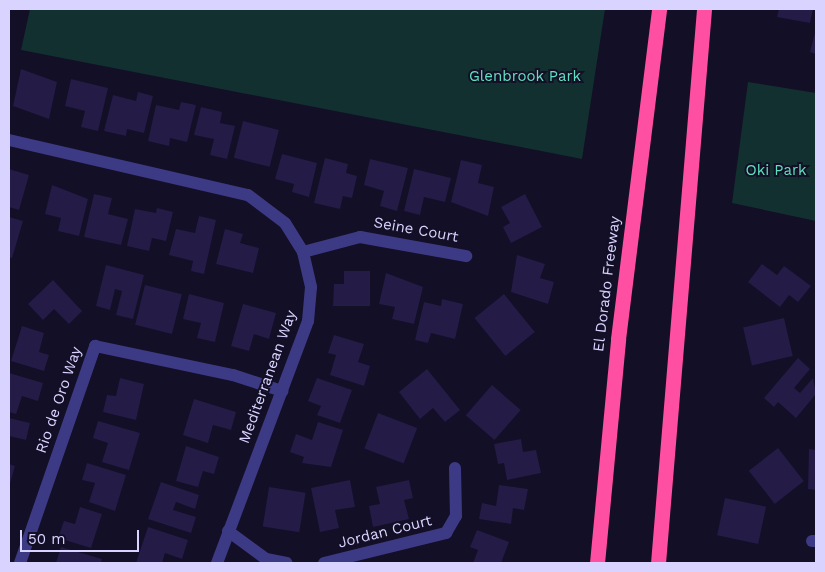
<!DOCTYPE html>
<style>
body{margin:0}
#map{position:relative;width:825px;height:572px;overflow:hidden;background:#130f26;font-family:"Work Sans",sans-serif}
div>[style]{position:absolute}
[style*='--x']{left:calc(var(--x)*1px);top:calc(var(--y)*1px);width:calc(var(--w)*1px);rotate:calc(var(--a)*1deg)}
.green>*{inset:0;background:#12302f}
.building>*{inset:0;background:#241b47;transform-origin:0 0}
.street>*{height:12px;margin:-6px;padding:0 6px;transform-origin:6px;border-radius:6px;background:#3d3a85}
.highway>*{height:15px;margin:-7.5px;padding:0 7.5px;transform-origin:7.5px;border-radius:7.5px;background:#ff4fa3}
span{translate:-50% -50%;white-space:nowrap;text-align:center;line-height:1.15;-webkit-text-stroke:4px #130f26;paint-order:stroke}
.park-label{font-size:15px;color:#5fe0c0}
.street-label{font-size:15px;color:#d9d4ff}
.frame{position:absolute;inset:0;border:10px solid #d9d4ff;pointer-events:none}
.scale{position:absolute;left:20px;top:530px;width:119px;height:22px;box-sizing:border-box;border:2px solid #d9d4ff;border-top:0;padding-left:6px;font-size:15px;line-height:18px;white-space:nowrap;color:#d9d4ff;-webkit-text-stroke:4px #130f26;paint-order:stroke}
</style>
<div id="map">
<div class="green">
<div style="clip-path:polygon(30px 9px,605px 9px,582px 159px,21px 50px)"></div>
<div style="clip-path:polygon(748px 82px,816px 93px,816px 221px,732px 203px)"></div>
</div>
<div class="building">
<div style="clip-path:polygon(779px 9px,813px 9px,810px 23px,777px 17px)"></div>
<div style="clip-path:polygon(816px 29px,816px 54px,810px 52px)"></div>
<div style="clip-path:polygon(21px 69px,57px 82px,49px 119px,13px 106px)"></div>
<div style="clip-path:polygon(71px 79px,108px 88px,98px 131px,81px 127px,85px 111px,65px 106px)"></div>
<div style="clip-path:polygon(138px 92px,153px 96px,144px 133px,127px 129px,126px 136px,104px 131px,113px 95px,136px 101px)"></div>
<div style="clip-path:polygon(181px 102px,196px 105px,187px 142px,170px 138px,169px 146px,148px 141px,156px 105px,179px 110px)"></div>
<div style="clip-path:polygon(201px 107px,222px 112px,220px 123px,235px 126px,227px 159px,210px 155px,214px 139px,194px 135px)"></div>
<div style="left:243px;top:121px;width:37px;height:38px;rotate:14deg"></div>
<div style="clip-path:polygon(282px 154px,317px 163px,309px 197px,292px 192px,294px 184px,275px 179px)"></div>
<div style="clip-path:polygon(325px 158px,348px 164px,346px 173px,357px 176px,352px 198px,343px 196px,340px 209px,314px 203px)"></div>
<div style="clip-path:polygon(370px 159px,408px 168px,397px 211px,380px 206px,384px 191px,364px 185px)"></div>
<div style="clip-path:polygon(461px 160px,482px 165px,478px 183px,494px 187px,488px 216px,451px 202px)"></div>
<div style="clip-path:polygon(9px 169px,29px 175px,19px 210px,9px 207px)"></div>
<div style="clip-path:polygon(414px 169px,451px 178px,445px 202px,424px 197px,420px 215px,404px 211px)"></div>
<div style="clip-path:polygon(52px 185px,88px 199px,79px 236px,58px 231px,61px 218px,45px 214px)"></div>
<div style="clip-path:polygon(94px 194px,112px 198px,108px 214px,128px 219px,121px 245px,84px 237px)"></div>
<div style="clip-path:polygon(525px 194px,542px 227px,511px 243px,503px 227px,510px 223px,501px 207px)"></div>
<div style="clip-path:polygon(157px 208px,173px 212px,166px 241px,152px 238px,149px 251px,127px 246px,135px 209px,156px 213px)"></div>
<div style="clip-path:polygon(199px 216px,216px 220px,204px 274px,191px 271px,193px 261px,169px 255px,176px 229px,195px 233px)"></div>
<div style="clip-path:polygon(9px 217px,23px 221px,12px 258px,9px 257px)"></div>
<div style="clip-path:polygon(225px 229px,243px 234px,240px 243px,259px 248px,253px 273px,216px 264px)"></div>
<div style="clip-path:polygon(517px 255px,545px 264px,540px 278px,554px 282px,548px 304px,511px 292px)"></div>
<div style="clip-path:polygon(762px 264px,777px 275px,784px 266px,811px 286px,798px 302px,789px 295px,780px 307px,748px 282px)"></div>
<div style="clip-path:polygon(106px 265px,144px 275px,133px 319px,116px 315px,122px 291px,115px 289px,110px 310px,96px 306px)"></div>
<div style="clip-path:polygon(344px 271px,370px 271px,370px 306px,333px 306px,334px 284px,344px 284px)"></div>
<div style="clip-path:polygon(386px 273px,423px 287px,414px 324px,392px 319px,395px 307px,379px 304px)"></div>
<div style="clip-path:polygon(53px 280px,82px 311px,69px 324px,54px 309px,43px 320px,28px 304px)"></div>
<div style="left:145px;top:285px;width:38px;height:41px;rotate:14deg"></div>
<div style="clip-path:polygon(189px 294px,224px 303px,215px 342px,197px 338px,201px 323px,183px 319px)"></div>
<div style="left:504px;top:294px;width:49px;height:38px;rotate:51deg"></div>
<div style="clip-path:polygon(442px 299px,463px 304px,455px 339px,431px 333px,428px 343px,415px 340px,424px 302px,441px 306px)"></div>
<div style="clip-path:polygon(243px 304px,276px 313px,269px 339px,254px 334px,249px 351px,231px 346px)"></div>
<div style="left:784px;top:318px;width:39px;height:42px;rotate:77deg"></div>
<div style="clip-path:polygon(22px 326px,44px 333px,39px 352px,49px 355px,44px 371px,11px 361px)"></div>
<div style="clip-path:polygon(334px 335px,364px 344px,358px 362px,370px 366px,364px 386px,330px 375px,336px 355px,328px 353px)"></div>
<div style="clip-path:polygon(798px 358px,810px 369px,794px 388px,800px 393px,813px 378px,816px 394px,796px 418px,778px 402px,774px 407px,764px 398px)"></div>
<div style="clip-path:polygon(427px 369px,460px 410px,445px 422px,433px 408px,420px 419px,399px 392px)"></div>
<div style="clip-path:polygon(9px 373px,43px 383px,38px 401px,22px 396px,16px 414px,9px 412px)"></div>
<div style="clip-path:polygon(120px 378px,144px 384px,136px 420px,103px 412px,107px 395px,116px 396px)"></div>
<div style="clip-path:polygon(317px 378px,352px 390px,340px 423px,317px 415px,321px 406px,308px 401px)"></div>
<div style="left:492px;top:385px;width:38px;height:40px;rotate:41deg"></div>
<div style="clip-path:polygon(194px 399px,236px 412px,231px 430px,213px 425px,208px 443px,183px 435px)"></div>
<div style="left:378px;top:413px;width:42px;height:38px;rotate:21deg"></div>
<div style="clip-path:polygon(9px 418px,30px 423px,26px 440px,9px 436px)"></div>
<div style="clip-path:polygon(98px 421px,140px 433px,129px 470px,102px 462px,108px 443px,93px 438px)"></div>
<div style="clip-path:polygon(318px 422px,343px 430px,331px 467px,302px 463px,304px 457px,290px 452px,296px 434px,312px 440px)"></div>
<div style="clip-path:polygon(521px 439px,523px 452px,536px 450px,541px 473px,507px 480px,504px 463px,498px 464px,494px 444px)"></div>
<div style="clip-path:polygon(186px 446px,219px 457px,214px 474px,203px 471px,198px 487px,176px 481px)"></div>
<div style="left:778px;top:448px;width:42px;height:37px;rotate:52deg"></div>
<div style="clip-path:polygon(809px 449px,816px 450px,816px 490px,808px 489px)"></div>
<div style="clip-path:polygon(87px 463px,126px 475px,115px 511px,89px 502px,95px 483px,82px 480px)"></div>
<div style="clip-path:polygon(9px 464px,15px 466px,9px 487px)"></div>
<div style="clip-path:polygon(350px 480px,355px 507px,335px 510px,339px 528px,320px 532px,311px 488px)"></div>
<div style="clip-path:polygon(409px 480px,413px 498px,404px 500px,409px 519px,373px 527px,369px 506px,380px 504px,376px 487px)"></div>
<div style="clip-path:polygon(161px 482px,199px 495px,195px 509px,176px 502px,173px 510px,196px 517px,191px 533px,148px 519px)"></div>
<div style="clip-path:polygon(499px 485px,528px 489px,524px 510px,513px 508px,511px 524px,479px 519px,482px 503px,496px 506px)"></div>
<div style="left:269px;top:487px;width:37px;height:40px;rotate:9deg"></div>
<div style="left:725px;top:498px;width:42px;height:38px;rotate:12deg"></div>
<div style="clip-path:polygon(80px 507px,102px 514px,91px 548px,58px 538px,64px 521px,75px 524px)"></div>
<div style="clip-path:polygon(148px 527px,188px 540px,182px 559px,165px 553px,162px 563px,136px 563px)"></div>
<div style="clip-path:polygon(477px 530px,509px 542px,501px 563px,473px 563px,478px 550px,470px 547px)"></div>
<div style="clip-path:polygon(61px 547px,102px 559px,101px 563px,56px 563px)"></div>
</div>
<div class="street">
<div style="--x:9;--y:140;--w:245;--a:13"></div>
<div style="--x:248;--y:195;--w:46;--a:37.1"></div>
<div style="--x:285;--y:223;--w:34;--a:58"></div>
<div style="--x:303;--y:252;--w:36;--a:77"></div>
<div style="--x:311;--y:287;--w:34;--a:95"></div>
<div style="--x:308;--y:321;--w:259;--a:110.6"></div>
<div style="--x:303;--y:252;--w:59;--a:-14.7"></div>
<div style="--x:360;--y:237;--w:108;--a:10.2"></div>
<div style="--x:228;--y:531;--w:47;--a:36.4"></div>
<div style="--x:266;--y:559;--w:21;--a:11"></div>
<div style="--x:812;--y:541;--w:4;--a:0"></div>
<div style="--x:20;--y:563;--w:230;--a:-70.9"></div>
<div style="--x:95;--y:346;--w:141;--a:11.9"></div>
<div style="--x:233;--y:375;--w:52;--a:18.1"></div>
<div style="--x:324;--y:563;--w:126;--a:-13.8"></div>
<div style="--x:446;--y:533;--w:20;--a:-60"></div>
<div style="--x:456;--y:516;--w:48;--a:-91.2"></div>
</div>
<div class="highway">
<div style="--x:597;--y:563;--w:225;--a:-84.6"></div>
<div style="--x:618;--y:339;--w:333;--a:-82.9"></div>
<div style="--x:658;--y:563;--w:556;--a:-85.25"></div>
</div>
<div class="park-label">
<span style="left:525px;top:77px">Glenbrook Park</span>
<span style="left:776px;top:171px">Oki Park</span>
</div>
<div class="street-label">
<span style="left:416px;top:230px;rotate:10deg">Seine Court</span>
<span style="left:607px;top:284px;rotate:-83deg">El Dorado Freeway</span>
<span style="left:268px;top:377px;rotate:-70deg">Mediterranean Way</span>
<span style="left:59px;top:400px;rotate:-71deg">Rio de Oro Way</span>
<span style="left:385px;top:532px;rotate:-14deg">Jordan Court</span>
</div>
<div class="frame"></div>
<div class="scale">50 m</div>
</div>
